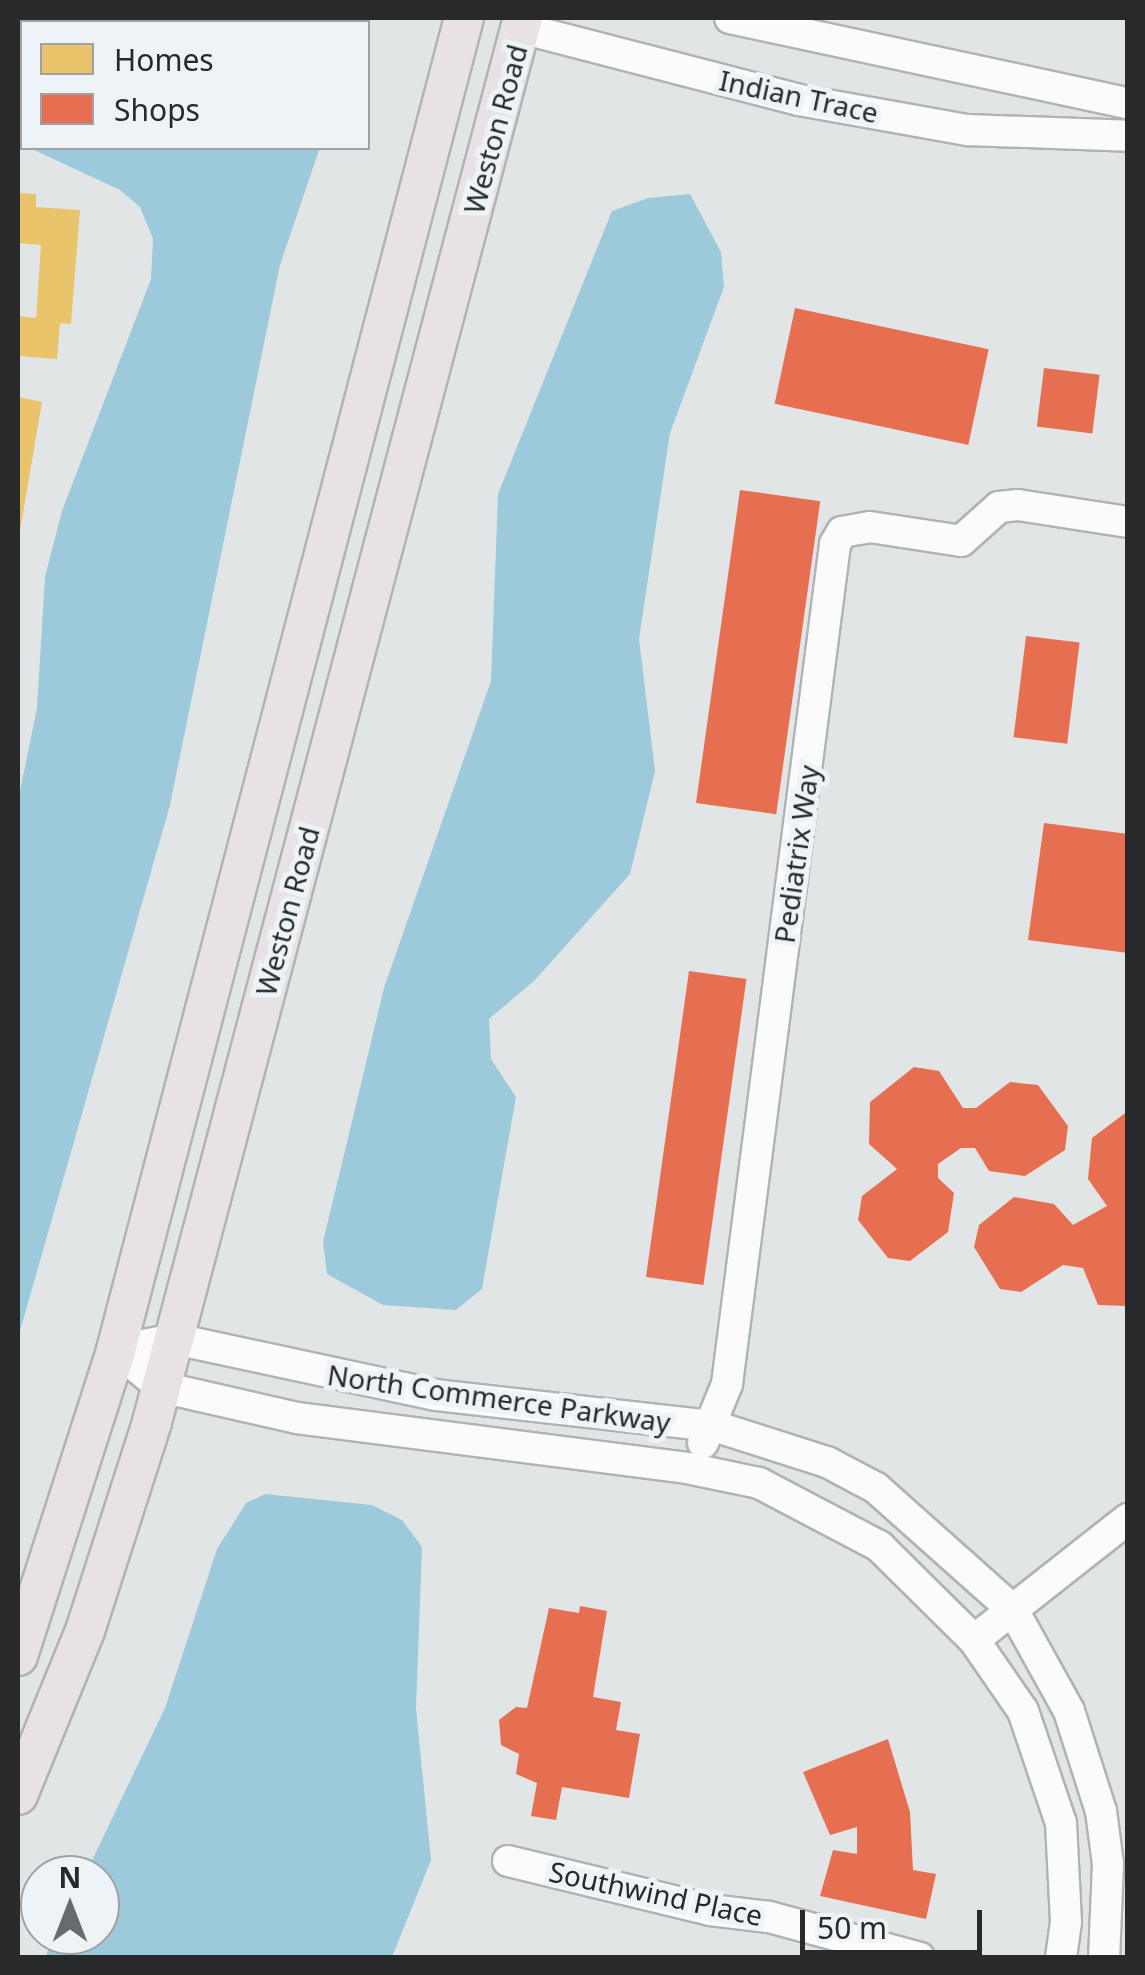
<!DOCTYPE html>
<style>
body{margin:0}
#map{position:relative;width:1145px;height:1975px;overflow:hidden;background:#e2e5e6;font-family:"Noto Sans",sans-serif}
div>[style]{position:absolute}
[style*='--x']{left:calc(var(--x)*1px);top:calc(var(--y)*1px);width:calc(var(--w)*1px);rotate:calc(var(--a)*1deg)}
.water>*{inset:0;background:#9dcada}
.homes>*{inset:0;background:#e9c46a}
.shops>*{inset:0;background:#e76f51;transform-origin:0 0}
.roads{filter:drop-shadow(2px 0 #b0b3b4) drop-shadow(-2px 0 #b0b3b4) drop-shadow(0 2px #b0b3b4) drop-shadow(0 -2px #b0b3b4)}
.minor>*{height:30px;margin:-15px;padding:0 15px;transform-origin:15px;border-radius:15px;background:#fbfbfb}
.major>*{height:38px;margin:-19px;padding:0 19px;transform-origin:19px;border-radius:19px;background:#e9e2e4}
span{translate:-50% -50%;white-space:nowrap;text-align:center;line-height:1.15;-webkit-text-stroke:10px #edf3f6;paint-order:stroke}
.street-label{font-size:28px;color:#27292a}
.frame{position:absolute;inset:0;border:20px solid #27292a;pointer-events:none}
.legend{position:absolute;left:20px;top:20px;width:350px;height:130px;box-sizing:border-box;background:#edf3f6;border:2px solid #9ea2a4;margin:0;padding:12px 18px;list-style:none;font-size:30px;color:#27292a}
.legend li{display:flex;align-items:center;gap:20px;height:50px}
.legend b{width:50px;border:2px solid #9ea2a4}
.north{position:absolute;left:20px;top:1855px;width:100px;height:100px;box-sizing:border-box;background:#edf3f6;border:2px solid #9ea2a4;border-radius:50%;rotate:0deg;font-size:28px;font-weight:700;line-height:40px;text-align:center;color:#27292a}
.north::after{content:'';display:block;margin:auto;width:35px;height:45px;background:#686b6c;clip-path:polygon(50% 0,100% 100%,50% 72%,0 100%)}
.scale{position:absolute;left:800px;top:1910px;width:182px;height:45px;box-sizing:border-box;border:5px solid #27292a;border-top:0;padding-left:12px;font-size:30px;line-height:35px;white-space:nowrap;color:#27292a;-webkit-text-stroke:8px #edf3f6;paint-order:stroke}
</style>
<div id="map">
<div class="water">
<div style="clip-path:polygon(18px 18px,43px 22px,22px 22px,22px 145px)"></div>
<div style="clip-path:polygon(30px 148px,319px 150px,280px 265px,170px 805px,18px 1338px,18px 801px,37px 708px,45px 577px,62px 511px,151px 279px,153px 239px,140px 207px,120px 190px)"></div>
<div style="clip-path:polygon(690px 194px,721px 252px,724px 287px,670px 433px,639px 639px,655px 771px,630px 874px,534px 981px,489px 1019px,491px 1059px,516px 1097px,482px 1289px,456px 1310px,383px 1305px,327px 1274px,323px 1242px,384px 988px,491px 681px,498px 494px,612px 211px,648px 198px)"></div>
<div style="clip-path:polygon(265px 1494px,372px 1505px,402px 1520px,422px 1547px,416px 1708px,431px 1860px,392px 1957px,45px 1957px,56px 1935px,100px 1935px,100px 1875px,85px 1875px,165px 1708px,217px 1549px,246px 1503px)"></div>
</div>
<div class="homes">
<div style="clip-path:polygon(18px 193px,36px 194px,36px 207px,80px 210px,71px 324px,60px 323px,57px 359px,18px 356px,18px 316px,36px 318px,41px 245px,18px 243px)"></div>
<div style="clip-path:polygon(18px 397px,42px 402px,19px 537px,18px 537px)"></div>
</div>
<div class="shops">
<div style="left:795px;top:308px;width:198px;height:98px;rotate:12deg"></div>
<div style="left:1044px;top:368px;width:56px;height:59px;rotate:7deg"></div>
<div style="left:740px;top:490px;width:81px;height:316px;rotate:8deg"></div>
<div style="left:1026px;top:636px;width:54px;height:102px;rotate:7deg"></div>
<div style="clip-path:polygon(1044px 823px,1128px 834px,1128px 953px,1028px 940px)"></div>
<div style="left:689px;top:971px;width:58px;height:309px;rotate:8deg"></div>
<div style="clip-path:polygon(914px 1067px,939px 1071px,963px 1108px,976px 1108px,1010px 1082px,1038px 1085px,1068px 1126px,1065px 1150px,1025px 1176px,989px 1171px,975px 1148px,961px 1148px,938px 1164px,938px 1178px,954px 1193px,948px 1232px,910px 1261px,888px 1258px,858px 1220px,862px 1196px,897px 1169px,869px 1144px,870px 1102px)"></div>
<div style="clip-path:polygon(1128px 1111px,1128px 1306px,1098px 1305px,1083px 1268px,1063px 1265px,1021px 1292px,1000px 1289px,974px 1247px,979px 1225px,1014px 1197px,1054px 1204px,1073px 1225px,1107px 1206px,1088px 1179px,1092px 1138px)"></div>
<div style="clip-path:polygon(580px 1606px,607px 1611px,593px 1697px,621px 1702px,616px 1730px,640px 1734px,629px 1798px,562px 1787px,556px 1820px,531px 1816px,537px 1783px,516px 1774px,519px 1754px,501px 1745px,499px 1720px,516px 1707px,527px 1708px,549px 1608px,579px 1613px)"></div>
<div style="clip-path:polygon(888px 1739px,910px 1812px,913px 1870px,936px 1874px,926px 1919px,820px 1896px,833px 1850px,857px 1854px,857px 1827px,830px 1835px,803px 1772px)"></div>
</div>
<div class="roads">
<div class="minor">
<div style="--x:730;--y:18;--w:407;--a:12.1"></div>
<div style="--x:521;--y:28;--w:287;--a:14.5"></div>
<div style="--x:799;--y:100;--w:172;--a:10.1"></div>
<div style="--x:968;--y:130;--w:160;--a:2.1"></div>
<div style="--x:116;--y:1350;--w:60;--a:-10.6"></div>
<div style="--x:175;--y:1339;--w:267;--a:12.1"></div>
<div style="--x:436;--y:1395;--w:280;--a:6.4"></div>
<div style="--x:714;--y:1426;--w:119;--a:17.7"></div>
<div style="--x:827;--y:1462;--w:55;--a:28"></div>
<div style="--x:876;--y:1488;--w:183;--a:41.7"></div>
<div style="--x:1013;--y:1610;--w:115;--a:61"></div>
<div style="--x:1069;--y:1711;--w:105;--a:72.3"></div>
<div style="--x:1101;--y:1811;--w:53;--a:82.5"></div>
<div style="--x:1108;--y:1864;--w:94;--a:92.4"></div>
<div style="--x:116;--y:1350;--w:58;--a:39.4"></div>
<div style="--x:161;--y:1387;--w:139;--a:12.8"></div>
<div style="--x:297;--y:1418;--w:393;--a:7.3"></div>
<div style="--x:687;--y:1468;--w:74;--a:11.8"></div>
<div style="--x:759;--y:1483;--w:136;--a:27.7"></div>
<div style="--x:879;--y:1546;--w:134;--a:44.7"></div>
<div style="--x:974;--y:1640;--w:86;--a:55.4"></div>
<div style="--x:1023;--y:1711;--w:118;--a:71.3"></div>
<div style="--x:1061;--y:1823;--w:99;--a:87.1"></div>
<div style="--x:1066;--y:1922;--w:36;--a:98"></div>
<div style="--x:703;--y:1443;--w:64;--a:-67.9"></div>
<div style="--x:727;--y:1384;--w:847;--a:-82.67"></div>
<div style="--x:835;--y:544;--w:14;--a:-60"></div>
<div style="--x:842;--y:532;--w:28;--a:-10"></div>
<div style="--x:870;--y:527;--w:92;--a:8.7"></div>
<div style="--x:961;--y:541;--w:51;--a:-41.8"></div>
<div style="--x:999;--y:507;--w:19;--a:-6"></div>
<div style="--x:1018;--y:505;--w:111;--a:8.8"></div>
<div style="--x:974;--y:1640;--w:196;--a:-38.2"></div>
<div style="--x:508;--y:1861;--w:208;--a:13.6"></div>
<div style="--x:710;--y:1910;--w:59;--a:6.8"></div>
<div style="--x:769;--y:1917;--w:156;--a:15.2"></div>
</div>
<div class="major">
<div style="--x:18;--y:1656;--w:321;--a:-72.2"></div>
<div style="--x:116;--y:1350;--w:1377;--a:-75.36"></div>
<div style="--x:18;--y:1795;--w:177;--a:-67.8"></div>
<div style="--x:85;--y:1631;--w:219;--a:-72.2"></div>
<div style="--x:152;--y:1422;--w:1452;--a:-75.2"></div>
</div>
</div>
<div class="street-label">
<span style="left:799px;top:96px;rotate:12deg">Indian Trace</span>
<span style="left:495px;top:129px;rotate:-75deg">Weston Road</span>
<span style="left:796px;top:854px;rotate:-82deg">Pediatrix Way</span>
<span style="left:287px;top:911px;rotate:-75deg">Weston Road</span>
<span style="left:499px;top:1398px;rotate:8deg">North Commerce Parkway</span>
<span style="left:656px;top:1893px;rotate:12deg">Southwind Place</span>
</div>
<div class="frame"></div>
<ul class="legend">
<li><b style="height:28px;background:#e9c46a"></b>Homes</li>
<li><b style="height:28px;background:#e76f51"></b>Shops</li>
</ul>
<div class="north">N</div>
<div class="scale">50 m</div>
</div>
